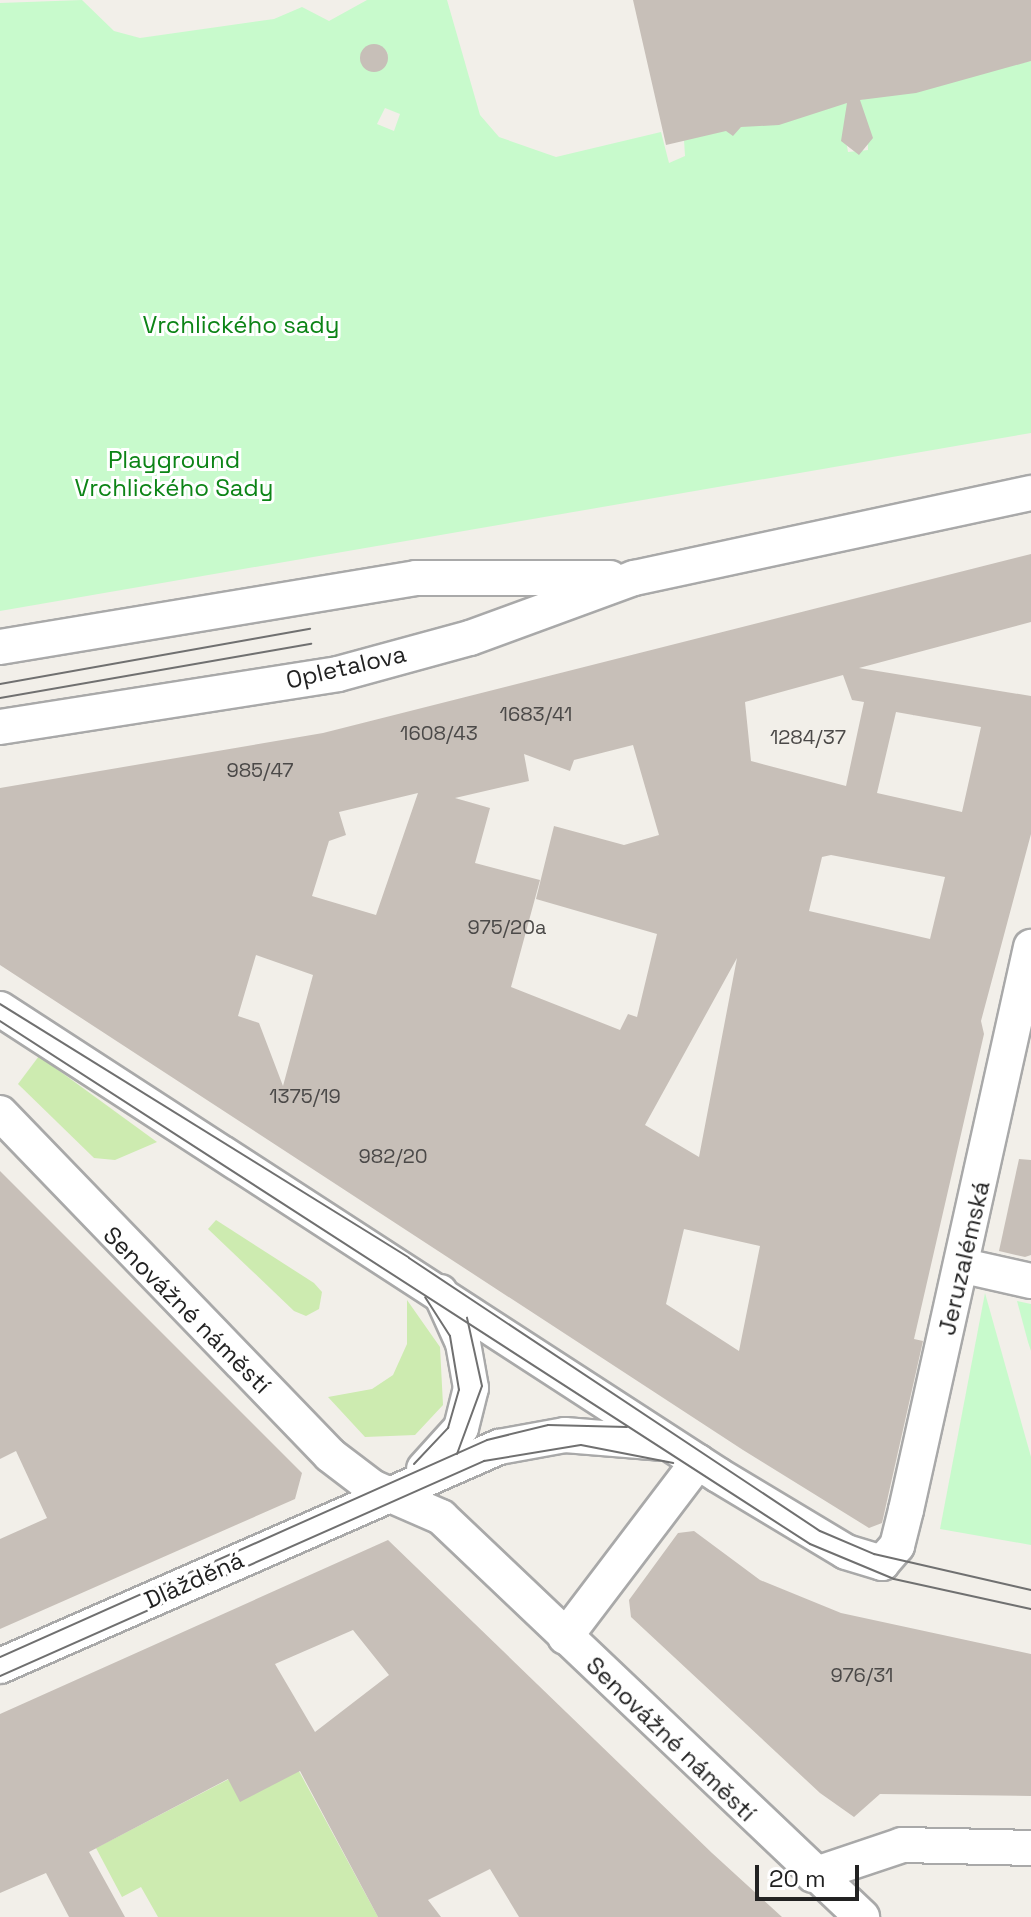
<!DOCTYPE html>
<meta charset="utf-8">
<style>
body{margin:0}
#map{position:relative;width:1031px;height:1917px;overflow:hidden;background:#f2efe9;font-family:"Space Grotesk",sans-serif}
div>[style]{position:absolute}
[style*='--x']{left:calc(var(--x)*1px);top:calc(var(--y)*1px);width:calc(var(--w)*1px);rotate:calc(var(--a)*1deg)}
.grass>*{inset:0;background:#cdebb0}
.park>*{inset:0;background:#c8facc}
.building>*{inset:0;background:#c7bfb8}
.round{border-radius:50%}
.roads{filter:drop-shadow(2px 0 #a9a9a9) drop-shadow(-2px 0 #a9a9a9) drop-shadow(0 2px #a9a9a9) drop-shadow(0 -2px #a9a9a9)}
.street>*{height:34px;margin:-17px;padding:0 17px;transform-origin:17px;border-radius:17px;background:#fff}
.tram>*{height:2px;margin:-1px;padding:0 1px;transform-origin:1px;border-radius:1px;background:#707070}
span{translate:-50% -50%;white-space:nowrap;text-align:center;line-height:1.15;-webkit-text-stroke:6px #fff;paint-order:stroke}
.number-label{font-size:20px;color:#4b4948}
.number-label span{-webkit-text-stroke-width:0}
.park-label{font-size:24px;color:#0c8416}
.street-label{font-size:24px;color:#222}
.scale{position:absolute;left:755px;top:1865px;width:104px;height:36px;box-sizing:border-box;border:4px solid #222;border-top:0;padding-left:10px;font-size:24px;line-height:28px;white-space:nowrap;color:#222;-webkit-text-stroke:6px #fff;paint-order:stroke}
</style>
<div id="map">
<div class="grass">
<div style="clip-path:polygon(39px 1056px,157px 1142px,115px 1160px,94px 1158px,18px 1084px)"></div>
<div style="clip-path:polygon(216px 1220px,314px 1283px,322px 1292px,319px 1309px,306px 1316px,294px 1311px,208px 1229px)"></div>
<div style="clip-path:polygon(407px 1300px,440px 1347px,443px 1405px,415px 1435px,365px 1437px,328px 1397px,372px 1389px,393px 1375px,407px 1344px)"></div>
<div style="clip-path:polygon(287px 1749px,378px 1917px,158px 1917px,141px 1887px,122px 1897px,96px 1848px)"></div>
</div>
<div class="park">
<div style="clip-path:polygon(evenodd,82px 0,114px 31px,140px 38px,274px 19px,302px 7px,329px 21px,367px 0,447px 0,480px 115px,499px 137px,556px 157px,661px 132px,669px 163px,685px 156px,684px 140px,1031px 61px,1031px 433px,0 611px,0 3px,82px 0,370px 45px,388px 53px,378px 71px,362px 65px,370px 45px,82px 0,385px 108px,400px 114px,394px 131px,377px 124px,385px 108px,82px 0,867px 127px,868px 150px,848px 152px,844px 129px,867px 127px)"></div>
<div style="clip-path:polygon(985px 1293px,1031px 1457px,1031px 1545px,940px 1529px)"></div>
<div style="clip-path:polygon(1017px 1301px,1031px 1304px,1031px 1351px,1028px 1342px)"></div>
</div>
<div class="building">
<div style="clip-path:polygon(633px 0,1031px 0,1031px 61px,916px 93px,860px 100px,873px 138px,859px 155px,841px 141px,847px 103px,779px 125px,741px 127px,733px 136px,726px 131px,666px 145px)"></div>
<div class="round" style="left:360px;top:44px;width:28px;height:28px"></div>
<div style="clip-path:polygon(evenodd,1031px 554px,1031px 622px,859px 668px,1031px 696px,1031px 834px,981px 1021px,984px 1034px,914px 1339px,923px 1341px,882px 1523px,869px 1528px,743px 1450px,0 965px,0 788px,323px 733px,1031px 554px,843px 675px,852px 700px,864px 702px,846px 786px,751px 761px,745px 702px,843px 675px,1031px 554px,896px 712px,981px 727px,962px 812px,877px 793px,896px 712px,1031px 554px,633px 745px,659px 835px,624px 845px,554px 826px,536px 899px,657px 934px,637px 1017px,628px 1014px,620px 1030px,511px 987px,540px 880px,475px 863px,490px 808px,455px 798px,529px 781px,524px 754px,570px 771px,574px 760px,633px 745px,1031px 554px,418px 793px,376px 915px,312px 896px,329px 841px,346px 835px,339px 812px,418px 793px,1031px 554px,831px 855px,945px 877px,930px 939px,809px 911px,822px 857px,831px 855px,1031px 554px,256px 955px,313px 975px,283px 1086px,259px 1023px,238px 1016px,256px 955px,1031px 554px,737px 958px,699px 1157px,645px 1125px,737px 958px,1031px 554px,684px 1229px,760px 1246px,739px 1351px,666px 1304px,684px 1229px)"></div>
<div style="clip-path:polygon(1019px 1159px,1031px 1160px,1031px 1255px,1025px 1257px,999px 1251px)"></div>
<div style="clip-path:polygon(0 1171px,302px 1473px,295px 1499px,0 1629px,0 1539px,47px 1518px,16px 1451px,0 1459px)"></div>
<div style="clip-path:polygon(694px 1531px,760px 1580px,841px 1613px,1031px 1654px,1031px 1796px,880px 1794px,854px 1817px,820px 1793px,631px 1617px,629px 1600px,678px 1533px)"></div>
<div style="clip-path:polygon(evenodd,388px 1540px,712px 1853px,782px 1917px,519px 1917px,490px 1869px,428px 1900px,441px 1917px,378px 1917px,300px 1771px,240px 1802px,228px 1779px,89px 1852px,125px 1917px,69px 1917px,46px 1873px,0 1893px,0 1714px,388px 1540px,353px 1630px,389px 1675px,315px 1732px,275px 1664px,353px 1630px)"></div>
</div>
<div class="roads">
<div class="street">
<div style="--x:0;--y:647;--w:422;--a:-9.4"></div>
<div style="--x:416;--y:578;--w:194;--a:0"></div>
<div style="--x:0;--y:727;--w:342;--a:-8.9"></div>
<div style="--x:338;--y:674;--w:137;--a:-15.3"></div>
<div style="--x:470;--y:638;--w:175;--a:-20.1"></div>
<div style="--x:634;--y:578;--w:406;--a:-12.1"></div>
<div style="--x:0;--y:1009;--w:856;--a:32.98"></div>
<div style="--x:718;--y:1475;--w:149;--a:31"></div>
<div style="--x:846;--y:1552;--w:38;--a:17"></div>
<div style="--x:882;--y:1563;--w:23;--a:-49"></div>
<div style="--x:897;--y:1546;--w:37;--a:-76"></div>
<div style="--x:906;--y:1510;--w:577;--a:-77.48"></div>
<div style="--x:0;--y:1113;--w:475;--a:46"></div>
<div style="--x:330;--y:1455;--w:53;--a:37.3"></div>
<div style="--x:372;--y:1487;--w:75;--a:23.5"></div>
<div style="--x:441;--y:1517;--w:581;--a:43.53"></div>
<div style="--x:964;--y:1266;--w:69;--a:12.6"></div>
<div style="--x:424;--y:1469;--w:55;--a:-47.9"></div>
<div style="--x:461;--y:1428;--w:41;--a:-76"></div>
<div style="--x:471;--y:1388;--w:46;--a:-100.1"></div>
<div style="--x:463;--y:1343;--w:56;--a:-114.3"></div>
<div style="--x:565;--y:1637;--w:220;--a:-52.8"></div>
<div style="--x:0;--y:1666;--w:545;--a:-23.7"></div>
<div style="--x:499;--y:1447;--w:67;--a:-10.3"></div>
<div style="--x:565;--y:1435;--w:99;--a:4.6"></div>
<div style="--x:813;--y:1875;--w:94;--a:-18.6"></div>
<div style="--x:902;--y:1845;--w:129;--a:1.3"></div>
</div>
</div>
<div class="tram">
<div style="--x:0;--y:684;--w:315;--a:-10.1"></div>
<div style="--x:0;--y:698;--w:316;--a:-9.9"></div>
<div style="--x:0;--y:1004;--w:481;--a:31.8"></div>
<div style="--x:409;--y:1258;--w:493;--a:33.6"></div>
<div style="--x:820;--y:1531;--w:59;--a:23.1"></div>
<div style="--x:874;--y:1554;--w:161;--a:12.9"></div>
<div style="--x:0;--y:1021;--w:964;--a:32.85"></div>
<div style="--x:810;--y:1544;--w:91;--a:22.6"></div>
<div style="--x:894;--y:1579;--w:140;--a:12.4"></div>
<div style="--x:457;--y:1454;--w:72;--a:-69.8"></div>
<div style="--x:482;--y:1386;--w:70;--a:-102.4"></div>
<div style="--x:414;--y:1464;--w:50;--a:-46.6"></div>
<div style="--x:448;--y:1428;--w:40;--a:-74"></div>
<div style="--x:459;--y:1390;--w:55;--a:-99.5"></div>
<div style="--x:450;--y:1336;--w:46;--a:-122.7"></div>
<div style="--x:0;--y:1657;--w:533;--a:-24.02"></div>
<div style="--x:487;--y:1440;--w:63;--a:-13.8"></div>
<div style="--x:548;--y:1425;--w:79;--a:1.5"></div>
<div style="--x:0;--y:1676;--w:530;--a:-23.95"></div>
<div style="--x:484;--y:1461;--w:98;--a:-9.4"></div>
<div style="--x:581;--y:1445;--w:94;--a:11.1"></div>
</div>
<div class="number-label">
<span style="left:536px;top:714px">1683/41</span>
<span style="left:439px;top:733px">1608/43</span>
<span style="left:808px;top:737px">1284/37</span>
<span style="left:260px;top:770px">985/47</span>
<span style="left:507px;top:927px">975/20a</span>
<span style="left:305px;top:1096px">1375/19</span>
<span style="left:393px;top:1156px">982/20</span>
<span style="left:862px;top:1675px">976/31</span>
</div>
<div class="park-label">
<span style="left:241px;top:325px">Vrchlického sady</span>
<span style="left:174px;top:474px">Playground<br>Vrchlického Sady</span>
</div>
<div class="street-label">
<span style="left:346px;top:667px;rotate:-13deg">Opletalova</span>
<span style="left:964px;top:1258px;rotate:-77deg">Jeruzalémská</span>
<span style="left:187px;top:1310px;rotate:45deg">Senovážné náměstí</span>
<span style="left:194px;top:1580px;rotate:-24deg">Dlážděná</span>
<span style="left:671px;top:1739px;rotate:44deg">Senovážné náměstí</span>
</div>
<div class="scale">20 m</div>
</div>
